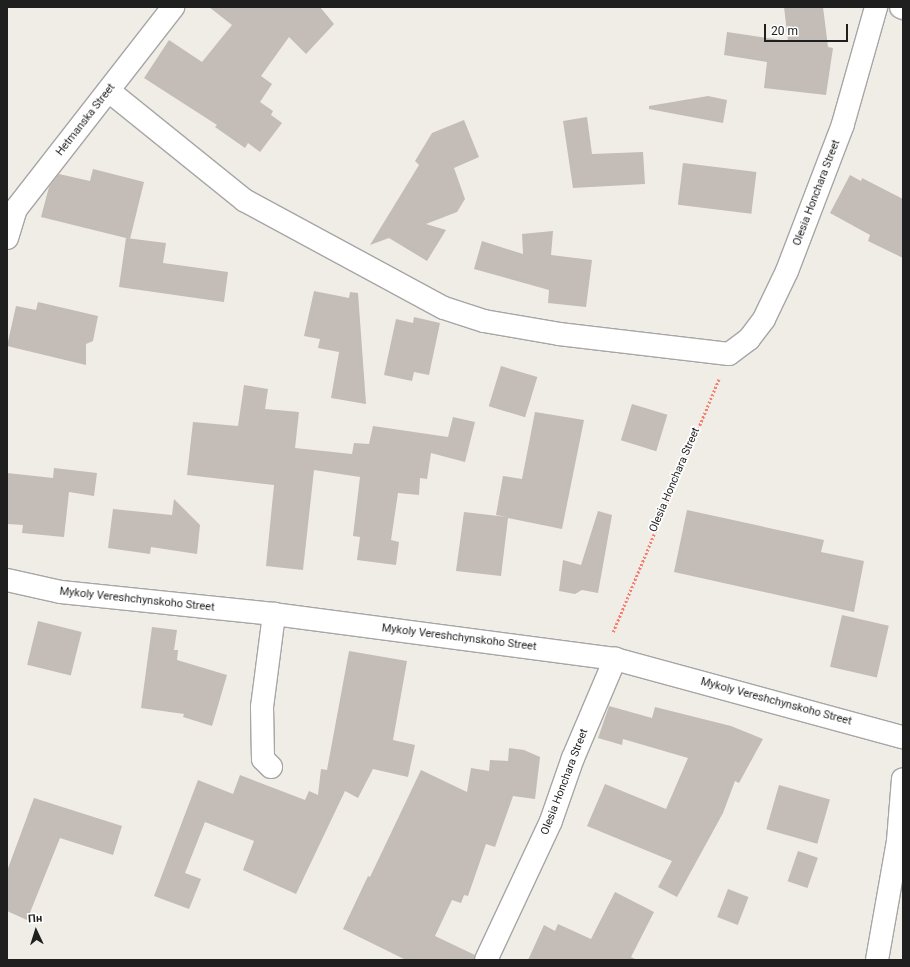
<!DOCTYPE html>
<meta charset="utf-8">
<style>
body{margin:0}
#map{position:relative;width:910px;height:967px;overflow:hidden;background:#f0ede6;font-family:Roboto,sans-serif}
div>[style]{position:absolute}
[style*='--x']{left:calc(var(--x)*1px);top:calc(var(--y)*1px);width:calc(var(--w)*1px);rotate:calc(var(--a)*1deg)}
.building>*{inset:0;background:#c4bcb6;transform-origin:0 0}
.path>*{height:2.5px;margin-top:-1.25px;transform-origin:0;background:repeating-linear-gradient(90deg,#f58072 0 2px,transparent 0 4px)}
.roads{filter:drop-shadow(1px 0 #a6a6a6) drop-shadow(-1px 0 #a6a6a6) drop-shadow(0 1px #a6a6a6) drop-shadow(0 -1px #a6a6a6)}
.minor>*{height:22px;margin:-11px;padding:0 11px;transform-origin:11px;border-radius:11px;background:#fff}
span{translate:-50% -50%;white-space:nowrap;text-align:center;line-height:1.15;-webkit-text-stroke:3.5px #fff;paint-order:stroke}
.street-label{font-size:11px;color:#1f1f1f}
.frame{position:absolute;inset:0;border:8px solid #1f1f1f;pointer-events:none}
.north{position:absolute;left:16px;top:911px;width:40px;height:40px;-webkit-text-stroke:3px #fff;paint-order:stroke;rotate:356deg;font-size:11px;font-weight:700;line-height:16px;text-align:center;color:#1f1f1f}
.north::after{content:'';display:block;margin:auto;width:14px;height:18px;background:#1f1f1f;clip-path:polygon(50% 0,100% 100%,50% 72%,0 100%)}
.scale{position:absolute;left:764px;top:24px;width:84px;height:18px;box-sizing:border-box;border:2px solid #1f1f1f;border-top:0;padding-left:5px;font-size:12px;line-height:14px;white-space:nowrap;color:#1f1f1f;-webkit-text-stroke:3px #fff;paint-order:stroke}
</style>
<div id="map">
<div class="building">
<div style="clip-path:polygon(209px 7px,320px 7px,334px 24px,306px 54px,289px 37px,261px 76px,272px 84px,260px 102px,273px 111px,271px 115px,282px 123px,260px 152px,248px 143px,245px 148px,215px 127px,217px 125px,144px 78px,169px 40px,202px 62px,232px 25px)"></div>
<div style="clip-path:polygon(784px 7px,823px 7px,828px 47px,833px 48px,826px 95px,764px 88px,767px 62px,724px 55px,727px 32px,788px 41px)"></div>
<div style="clip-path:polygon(708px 96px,727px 100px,723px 123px,649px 109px,649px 106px)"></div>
<div style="clip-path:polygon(587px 117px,592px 154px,643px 152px,645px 184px,573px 188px,563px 121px)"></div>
<div style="clip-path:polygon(464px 120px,479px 157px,454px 168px,465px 199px,457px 212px,426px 224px,446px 230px,427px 261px,389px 238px,370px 245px,419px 165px,415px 161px,432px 133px)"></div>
<div style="left:683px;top:163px;width:74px;height:42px;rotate:7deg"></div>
<div style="clip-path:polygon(93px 169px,144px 182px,130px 239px,41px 217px,49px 187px,59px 174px,90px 181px)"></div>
<div style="clip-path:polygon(850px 175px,861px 181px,862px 178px,903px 199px,903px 258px,868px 241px,870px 235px,830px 213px)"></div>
<div style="clip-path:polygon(553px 231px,551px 255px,592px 260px,586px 307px,548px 303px,549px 290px,474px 269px,482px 241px,523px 254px,522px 234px)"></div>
<div style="clip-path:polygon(126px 238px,166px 243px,163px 263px,228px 272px,224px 302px,119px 287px)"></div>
<div style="clip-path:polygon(314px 291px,349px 298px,350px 292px,358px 293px,366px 404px,331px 398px,339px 352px,318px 348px,320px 339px,304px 336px)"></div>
<div style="clip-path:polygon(38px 302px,98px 316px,93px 341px,86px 344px,86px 365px,7px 346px,16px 306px,36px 310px)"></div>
<div style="clip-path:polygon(414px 317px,440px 323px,429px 375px,414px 372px,412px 381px,384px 375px,396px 319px,413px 323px)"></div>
<div style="left:501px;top:366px;width:38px;height:42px;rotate:17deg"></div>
<div style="clip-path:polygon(244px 385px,268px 389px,265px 409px,299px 412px,295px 448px,352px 454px,354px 443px,369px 444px,373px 426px,448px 437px,453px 417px,475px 422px,465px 462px,431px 453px,427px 479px,420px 478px,419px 495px,398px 493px,391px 540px,399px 542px,396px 565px,357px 560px,360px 537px,353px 536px,360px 477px,314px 470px,303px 570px,266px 566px,274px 485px,187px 475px,193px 422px,238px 426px)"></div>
<div style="left:632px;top:404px;width:37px;height:38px;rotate:17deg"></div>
<div style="clip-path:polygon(535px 412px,584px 420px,562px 529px,508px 518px,501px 576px,456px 571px,464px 512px,507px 517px,496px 515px,503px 476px,522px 479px)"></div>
<div style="clip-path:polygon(54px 468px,97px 473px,94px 496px,69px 492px,64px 537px,22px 533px,23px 525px,7px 524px,7px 473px,53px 478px)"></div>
<div style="clip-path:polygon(174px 499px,200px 525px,197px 554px,151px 547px,150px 554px,108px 548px,113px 509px,172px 515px)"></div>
<div style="clip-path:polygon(687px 510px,824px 540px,821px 552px,864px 561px,854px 612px,674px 572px)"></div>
<div style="clip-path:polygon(598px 511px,612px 515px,598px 593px,582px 590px,575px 594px,559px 591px,563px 560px,581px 565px)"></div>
<div style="left:842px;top:615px;width:48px;height:53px;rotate:13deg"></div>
<div style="left:38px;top:621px;width:45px;height:45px;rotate:14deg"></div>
<div style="clip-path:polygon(152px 627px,177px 630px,174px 650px,178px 650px,177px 660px,227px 675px,212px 726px,183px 717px,184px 714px,141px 708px)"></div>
<div style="clip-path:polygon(349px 651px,407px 661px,393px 740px,415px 745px,408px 777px,373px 769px,358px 798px,345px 791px,296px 894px,243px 870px,254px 841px,205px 822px,185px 873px,201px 879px,189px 909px,154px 896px,198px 780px,233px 794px,240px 775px,305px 800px,309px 791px,318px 795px,321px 769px,327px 770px)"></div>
<div style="clip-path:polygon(609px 706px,652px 718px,655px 707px,731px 726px,763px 739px,739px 783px,735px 781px,723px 813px,677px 897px,658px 887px,672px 861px,587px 826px,605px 784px,666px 809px,688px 758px,623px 739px,622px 745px,598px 738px)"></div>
<div style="clip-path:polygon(509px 748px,524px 750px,540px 757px,535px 799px,513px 796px,495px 847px,486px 844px,468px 896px,464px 895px,461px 903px,452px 900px,435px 936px,475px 955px,474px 960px,406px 960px,343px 929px,368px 876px,370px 877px,421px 770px,467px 792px,471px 768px,489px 771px,490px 760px,508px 761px)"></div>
<div style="left:779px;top:785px;width:53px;height:46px;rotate:16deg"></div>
<div style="clip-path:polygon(34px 798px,122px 826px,113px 855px,60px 838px,27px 920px,7px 911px,7px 871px)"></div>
<div style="left:798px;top:851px;width:21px;height:32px;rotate:19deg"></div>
<div style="left:728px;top:889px;width:22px;height:30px;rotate:21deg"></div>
<div style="clip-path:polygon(615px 892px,654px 912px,631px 957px,637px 960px,528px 960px,544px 925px,555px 931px,558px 924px,591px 939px)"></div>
</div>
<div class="path">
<div style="--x:613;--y:632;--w:274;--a:-67.3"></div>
</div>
<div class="roads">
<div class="minor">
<div style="--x:901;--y:7;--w:2;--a:27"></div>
<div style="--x:109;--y:91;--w:174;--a:38.9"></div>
<div style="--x:244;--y:200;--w:227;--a:28.4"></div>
<div style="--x:444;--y:308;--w:42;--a:18"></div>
<div style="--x:484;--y:321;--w:76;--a:9.8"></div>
<div style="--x:559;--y:334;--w:171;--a:6.7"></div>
<div style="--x:729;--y:354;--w:25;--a:-37"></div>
<div style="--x:749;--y:339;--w:25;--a:-53"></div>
<div style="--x:764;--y:319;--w:53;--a:-64.4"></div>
<div style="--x:787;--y:271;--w:157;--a:-69.1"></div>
<div style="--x:843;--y:124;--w:122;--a:-74.2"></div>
<div style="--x:7;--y:238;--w:30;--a:-73"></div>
<div style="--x:16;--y:209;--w:256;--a:-52.1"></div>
<div style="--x:7;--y:580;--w:55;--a:12.5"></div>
<div style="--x:61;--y:592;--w:214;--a:5.9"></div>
<div style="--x:274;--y:614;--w:344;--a:7.5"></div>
<div style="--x:615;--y:659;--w:298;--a:15.2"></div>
<div style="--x:271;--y:767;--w:11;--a:-135"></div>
<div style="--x:263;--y:759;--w:52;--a:-91.1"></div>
<div style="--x:262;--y:707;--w:94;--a:-82.6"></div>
<div style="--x:486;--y:960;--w:153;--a:-64.9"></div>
<div style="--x:551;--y:821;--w:67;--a:-70.8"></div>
<div style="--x:573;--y:758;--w:108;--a:-67"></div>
<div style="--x:877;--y:960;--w:121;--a:-80"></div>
<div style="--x:898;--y:841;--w:62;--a:-85.4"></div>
</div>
</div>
<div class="street-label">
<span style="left:86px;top:120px;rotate:-52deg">Hetmanska Street</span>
<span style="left:817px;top:193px;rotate:-69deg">Olesia Honchara Street</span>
<span style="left:675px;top:480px;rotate:-67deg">Olesia Honchara Street</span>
<span style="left:137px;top:600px;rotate:6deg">Mykoly Vereshchynskoho Street</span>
<span style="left:459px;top:638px;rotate:7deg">Mykoly Vereshchynskoho Street</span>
<span style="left:776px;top:702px;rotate:15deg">Mykoly Vereshchynskoho Street</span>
<span style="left:565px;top:782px;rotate:-69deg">Olesia Honchara Street</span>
</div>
<div class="frame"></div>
<div class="north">Пн</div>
<div class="scale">20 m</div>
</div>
